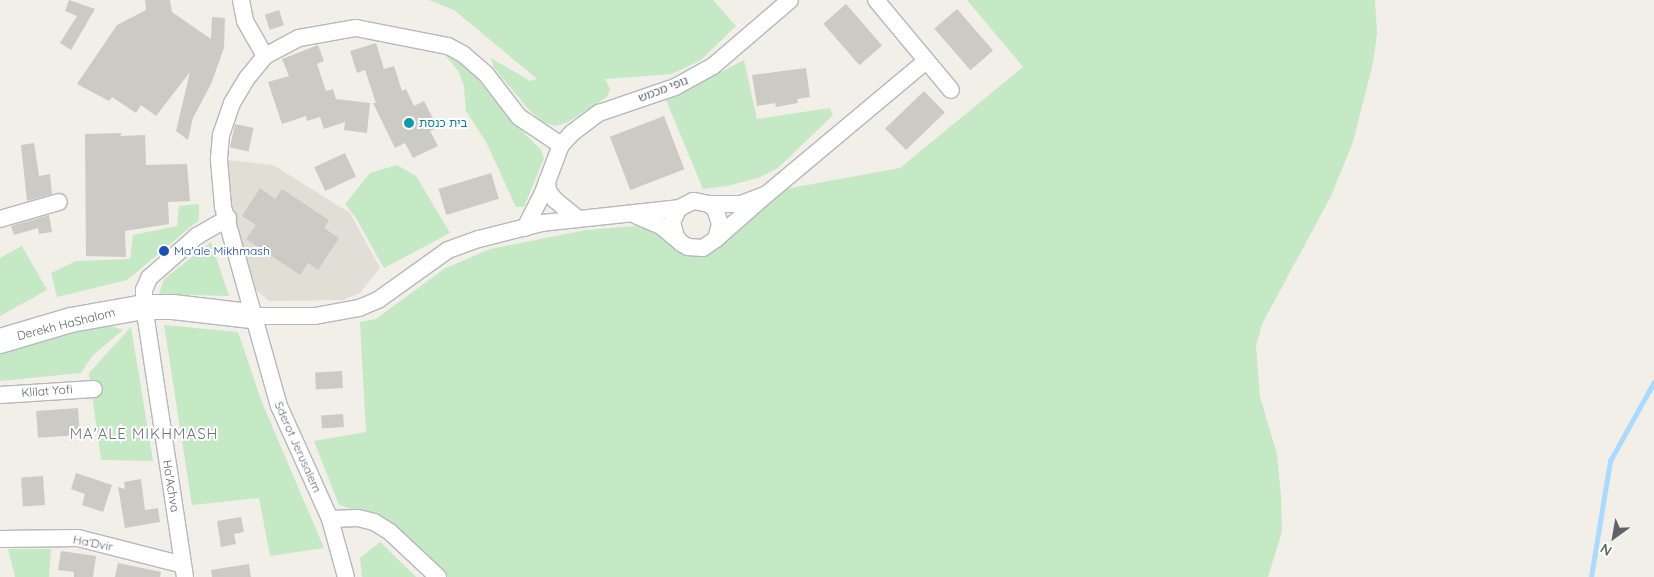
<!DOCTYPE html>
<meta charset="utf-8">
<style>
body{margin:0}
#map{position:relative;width:1654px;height:577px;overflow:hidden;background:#f1efe8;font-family:Quicksand,"Noto Sans Hebrew",sans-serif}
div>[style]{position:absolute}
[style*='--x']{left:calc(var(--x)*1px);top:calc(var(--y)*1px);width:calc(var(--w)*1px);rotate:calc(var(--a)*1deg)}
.education>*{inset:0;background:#e1ded6}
.green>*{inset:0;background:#c5e8c5}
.stream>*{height:4.5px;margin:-2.25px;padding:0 2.25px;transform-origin:2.25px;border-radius:2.25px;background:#aadaff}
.building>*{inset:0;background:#cccac5;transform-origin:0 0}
.roads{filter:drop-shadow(1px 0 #b5b8bc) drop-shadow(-1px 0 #b5b8bc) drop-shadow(0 1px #b5b8bc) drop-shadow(0 -1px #b5b8bc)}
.street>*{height:16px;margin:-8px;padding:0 8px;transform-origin:8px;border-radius:8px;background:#fff}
.secondary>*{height:24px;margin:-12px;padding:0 12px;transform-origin:12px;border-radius:12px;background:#fff}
.dots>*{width:14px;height:14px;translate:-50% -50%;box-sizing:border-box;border:2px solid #fff;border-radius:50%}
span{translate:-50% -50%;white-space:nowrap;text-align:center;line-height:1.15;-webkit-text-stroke:4px #fff;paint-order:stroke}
.street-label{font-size:12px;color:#5f6368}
.culture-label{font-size:12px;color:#0d838f}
.left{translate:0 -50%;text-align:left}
.transit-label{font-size:12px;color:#164399}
.quarter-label{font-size:15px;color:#70757a;letter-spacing:1px}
.north{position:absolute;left:1589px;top:512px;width:50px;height:50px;-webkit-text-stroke:4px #fff;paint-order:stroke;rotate:212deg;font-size:14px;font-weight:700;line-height:20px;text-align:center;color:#5f6368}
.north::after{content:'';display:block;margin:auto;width:18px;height:22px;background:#5f6368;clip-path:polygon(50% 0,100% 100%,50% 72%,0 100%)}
</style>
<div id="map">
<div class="education">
<div style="clip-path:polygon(228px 160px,273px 165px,350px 213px,380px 268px,360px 293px,343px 300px,269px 301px,253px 287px,228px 196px)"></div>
</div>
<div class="green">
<div style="clip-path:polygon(429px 0,713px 0,736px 26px,701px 60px,672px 74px,605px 79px,610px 89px,607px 97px,568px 122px,555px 126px,543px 122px,529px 110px,494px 68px,491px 58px,530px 81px,537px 79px,454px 10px)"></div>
<div style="clip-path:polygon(967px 0,1375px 0,1377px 33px,1373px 63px,1353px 142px,1331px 196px,1262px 324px,1256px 346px,1260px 397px,1277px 454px,1281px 496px,1282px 531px,1268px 577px,448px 577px,411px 540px,377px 517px,339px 505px,314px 441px,366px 432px,360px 322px,376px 319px,444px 269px,490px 249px,586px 230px,635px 226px,664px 235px,675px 245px,721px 244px,785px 189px,900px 168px,1023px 67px)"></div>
<div style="clip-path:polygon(445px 55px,462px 64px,475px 76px,512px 121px,541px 150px,544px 158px,524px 207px,516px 207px,486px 142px,466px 111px,464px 86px,459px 72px)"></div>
<div style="clip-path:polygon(744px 60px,757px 119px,830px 108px,833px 115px,778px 168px,758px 178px,727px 186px,703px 189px,666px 100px)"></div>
<div style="clip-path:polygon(397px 165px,416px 176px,450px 233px,384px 268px,356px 218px,345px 204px,370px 173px)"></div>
<div style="clip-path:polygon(199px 204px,199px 220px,127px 280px,57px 297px,51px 273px,76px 261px,130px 259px,133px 235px,177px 226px,179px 206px)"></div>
<div style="clip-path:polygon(211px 242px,229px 296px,159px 294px,164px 279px)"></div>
<div style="clip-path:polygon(22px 246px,47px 290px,0 316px,0 258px)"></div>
<div style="clip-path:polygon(108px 325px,123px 330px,92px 356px,81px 373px,0 381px,0 349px)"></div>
<div style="clip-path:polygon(164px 325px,238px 332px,261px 400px,324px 548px,270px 556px,259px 498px,192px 505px)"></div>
<div style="clip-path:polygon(131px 327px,153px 461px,101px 460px,89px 373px)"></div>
<div style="clip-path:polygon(380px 542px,416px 577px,362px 577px,360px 558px)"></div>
<div style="clip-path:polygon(8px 549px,51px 549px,49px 577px,15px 577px)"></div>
</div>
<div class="stream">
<div style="--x:1591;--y:577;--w:118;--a:-80.7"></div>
<div style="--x:1610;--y:461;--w:90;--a:-60.9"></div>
</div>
<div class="building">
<div style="clip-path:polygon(69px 0,95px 9px,71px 50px,60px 43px,77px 16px,65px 11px)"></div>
<div style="clip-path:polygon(145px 0,170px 0,172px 12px,211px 39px,212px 17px,225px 18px,224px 48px,211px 84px,193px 118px,188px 140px,176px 131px,190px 72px,156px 116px,141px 105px,136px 113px,112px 97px,109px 101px,77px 84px,117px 25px,146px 10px)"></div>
<div style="left:846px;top:4px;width:55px;height:30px;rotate:49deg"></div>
<div style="left:957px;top:9px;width:55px;height:30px;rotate:49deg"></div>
<div style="left:279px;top:10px;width:16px;height:15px;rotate:72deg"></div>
<div style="clip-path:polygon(376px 43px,384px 69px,394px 66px,402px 91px,406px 89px,414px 106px,424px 101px,438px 128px,430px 131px,438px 146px,413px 158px,405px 143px,395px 148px,373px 103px,376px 103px,365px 70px,357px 73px,350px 51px)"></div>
<div style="clip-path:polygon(318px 45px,324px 61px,317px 64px,326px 91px,333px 89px,336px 99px,370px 103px,367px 133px,344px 130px,345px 122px,324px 129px,320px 117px,307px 121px,306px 116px,282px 124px,268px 82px,289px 76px,282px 59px)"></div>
<div style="clip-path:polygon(806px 68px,810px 97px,797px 99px,798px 103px,776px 107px,775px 103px,757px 106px,752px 75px)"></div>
<div style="left:924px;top:91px;width:30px;height:54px;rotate:46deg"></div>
<div style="left:664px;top:116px;width:57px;height:58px;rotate:69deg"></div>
<div style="left:235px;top:124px;width:19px;height:24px;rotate:12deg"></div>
<div style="clip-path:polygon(122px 133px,120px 136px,145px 135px,146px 165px,187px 164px,190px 201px,168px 202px,169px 224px,125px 231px,126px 257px,86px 256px,85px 134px)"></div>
<div style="clip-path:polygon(34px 143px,39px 176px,50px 174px,52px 194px,27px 201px,21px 145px)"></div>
<div style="left:345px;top:153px;width:26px;height:34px;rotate:65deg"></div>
<div style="left:491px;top:173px;width:27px;height:55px;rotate:73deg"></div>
<div style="clip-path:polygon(260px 188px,275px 199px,282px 189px,329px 220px,324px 228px,339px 238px,318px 270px,308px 263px,300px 275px,246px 239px,256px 225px,242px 216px)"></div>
<div style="clip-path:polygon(49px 215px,52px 232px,39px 234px,38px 228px,14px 235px,11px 226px)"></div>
<div style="left:342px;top:371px;width:17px;height:27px;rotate:87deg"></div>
<div style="left:78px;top:408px;width:27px;height:42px;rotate:86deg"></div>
<div style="left:343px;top:414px;width:13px;height:22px;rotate:86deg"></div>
<div style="clip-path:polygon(76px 473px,112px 485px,103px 512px,82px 505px,85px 494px,71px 489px)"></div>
<div style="left:43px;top:476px;width:29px;height:22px;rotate:86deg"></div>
<div style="clip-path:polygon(141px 479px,145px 510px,158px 508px,160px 522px,125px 528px,118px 487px,125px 489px,124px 482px)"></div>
<div style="clip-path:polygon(241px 517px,244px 532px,234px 534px,236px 544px,221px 547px,217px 521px)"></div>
<div style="clip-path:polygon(61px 551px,96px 556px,93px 577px,74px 577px,74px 572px,58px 570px)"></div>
<div style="clip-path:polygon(118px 563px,161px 572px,160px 577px,115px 577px)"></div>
<div style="clip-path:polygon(249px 564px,251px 577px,212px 577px,211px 570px)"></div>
</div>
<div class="roads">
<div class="street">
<div style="--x:241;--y:0;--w:21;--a:79"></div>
<div style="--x:245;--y:21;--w:40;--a:60.3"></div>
<div style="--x:265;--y:56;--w:28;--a:129"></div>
<div style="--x:247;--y:78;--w:29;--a:121"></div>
<div style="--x:232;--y:103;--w:34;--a:109"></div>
<div style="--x:221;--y:135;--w:25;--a:95"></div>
<div style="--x:219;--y:160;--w:47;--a:85.1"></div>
<div style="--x:223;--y:207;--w:207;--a:74.3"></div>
<div style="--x:279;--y:406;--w:124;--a:65.7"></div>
<div style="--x:330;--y:519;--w:60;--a:74.6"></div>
<div style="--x:876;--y:0;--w:117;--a:50.2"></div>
<div style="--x:265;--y:56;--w:38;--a:-28"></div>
<div style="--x:299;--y:38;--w:58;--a:-10"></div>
<div style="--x:356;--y:28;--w:94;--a:11.1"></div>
<div style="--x:448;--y:46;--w:17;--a:28"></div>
<div style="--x:463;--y:54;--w:30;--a:41"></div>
<div style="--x:486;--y:74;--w:54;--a:52.5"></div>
<div style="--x:519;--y:117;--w:50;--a:33.7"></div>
<div style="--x:547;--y:181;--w:10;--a:84"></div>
<div style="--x:548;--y:191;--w:11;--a:52"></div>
<div style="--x:555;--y:200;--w:28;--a:39"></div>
<div style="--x:767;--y:194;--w:207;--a:-39.9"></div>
<div style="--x:709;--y:204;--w:32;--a:0"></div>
<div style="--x:741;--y:204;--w:28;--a:-21"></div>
<div style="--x:767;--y:194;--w:68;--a:138.6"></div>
<div style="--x:637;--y:216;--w:26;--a:23"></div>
<div style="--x:661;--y:226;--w:26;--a:40"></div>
<div style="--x:681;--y:243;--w:8;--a:30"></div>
<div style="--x:688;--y:247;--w:15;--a:4"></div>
<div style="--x:703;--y:248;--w:16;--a:-35"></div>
<div style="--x:716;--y:239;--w:16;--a:-75"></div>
<div style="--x:720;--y:224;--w:16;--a:-108"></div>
<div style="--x:715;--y:209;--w:8;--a:-140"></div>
<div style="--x:709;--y:204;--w:16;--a:-169"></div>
<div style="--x:693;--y:201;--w:16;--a:153"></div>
<div style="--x:679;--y:208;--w:16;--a:117"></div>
<div style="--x:672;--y:222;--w:16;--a:75"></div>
<div style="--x:676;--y:237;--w:8;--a:50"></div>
<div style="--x:0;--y:219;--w:61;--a:-16.1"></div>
<div style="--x:525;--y:228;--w:37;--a:-63"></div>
<div style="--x:542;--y:195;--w:53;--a:-69.2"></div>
<div style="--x:561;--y:145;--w:16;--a:-47"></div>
<div style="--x:572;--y:133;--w:34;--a:-37"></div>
<div style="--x:599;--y:113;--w:80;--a:-18.9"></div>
<div style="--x:675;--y:87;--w:43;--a:-28.9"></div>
<div style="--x:713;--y:66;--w:101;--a:-40.6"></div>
<div style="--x:251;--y:316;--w:64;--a:0"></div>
<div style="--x:315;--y:316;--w:45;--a:-10.3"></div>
<div style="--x:359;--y:308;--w:21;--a:-23"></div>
<div style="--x:378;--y:300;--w:86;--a:-35.5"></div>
<div style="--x:448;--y:250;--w:33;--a:-20"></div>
<div style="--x:479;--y:239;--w:65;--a:-14.3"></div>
<div style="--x:542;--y:223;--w:138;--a:-6.2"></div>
<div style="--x:0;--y:395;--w:94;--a:-3.7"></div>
<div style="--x:330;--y:519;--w:28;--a:-2"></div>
<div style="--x:358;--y:518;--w:16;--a:14"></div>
<div style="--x:374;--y:522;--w:19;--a:32"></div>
<div style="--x:390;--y:532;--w:66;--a:43.2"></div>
<div style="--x:0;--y:539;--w:78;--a:-0.7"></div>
<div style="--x:78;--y:538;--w:108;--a:14.4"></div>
<div style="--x:185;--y:577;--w:273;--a:-98.6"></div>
<div style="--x:144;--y:307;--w:17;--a:-90"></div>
<div style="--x:144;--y:290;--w:13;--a:-67"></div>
<div style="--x:149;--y:278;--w:64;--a:-41.2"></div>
<div style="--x:197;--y:236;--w:36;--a:-30"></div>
</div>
<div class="secondary">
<div style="--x:0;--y:341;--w:74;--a:-16.5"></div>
<div style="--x:71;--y:320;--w:74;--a:-10.1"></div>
<div style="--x:144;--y:307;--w:29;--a:0"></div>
<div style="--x:173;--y:307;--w:79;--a:6.6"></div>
</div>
</div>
<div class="dots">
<div style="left:409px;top:123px;background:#0f9aa8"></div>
<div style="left:164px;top:251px;background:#1a4fb4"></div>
</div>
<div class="street-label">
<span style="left:663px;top:89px;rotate:-21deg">נופי מכמש</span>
<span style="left:66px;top:324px;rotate:-14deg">Derekh HaShalom</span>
<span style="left:47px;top:391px;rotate:-4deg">Klilat Yofi</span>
<span style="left:298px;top:447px;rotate:66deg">Sderot Jerusalem</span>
<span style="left:171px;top:486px;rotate:81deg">Ha'Achva</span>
<span style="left:93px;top:543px;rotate:11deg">Ha'Dvir</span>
</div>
<div class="culture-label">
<span class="left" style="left:419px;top:123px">בית כנסת</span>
</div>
<div class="transit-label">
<span class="left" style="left:174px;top:251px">Ma'ale Mikhmash</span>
</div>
<div class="quarter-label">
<span style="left:144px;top:434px">MA'ALE MIKHMASH</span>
</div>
<div class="north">N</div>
</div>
